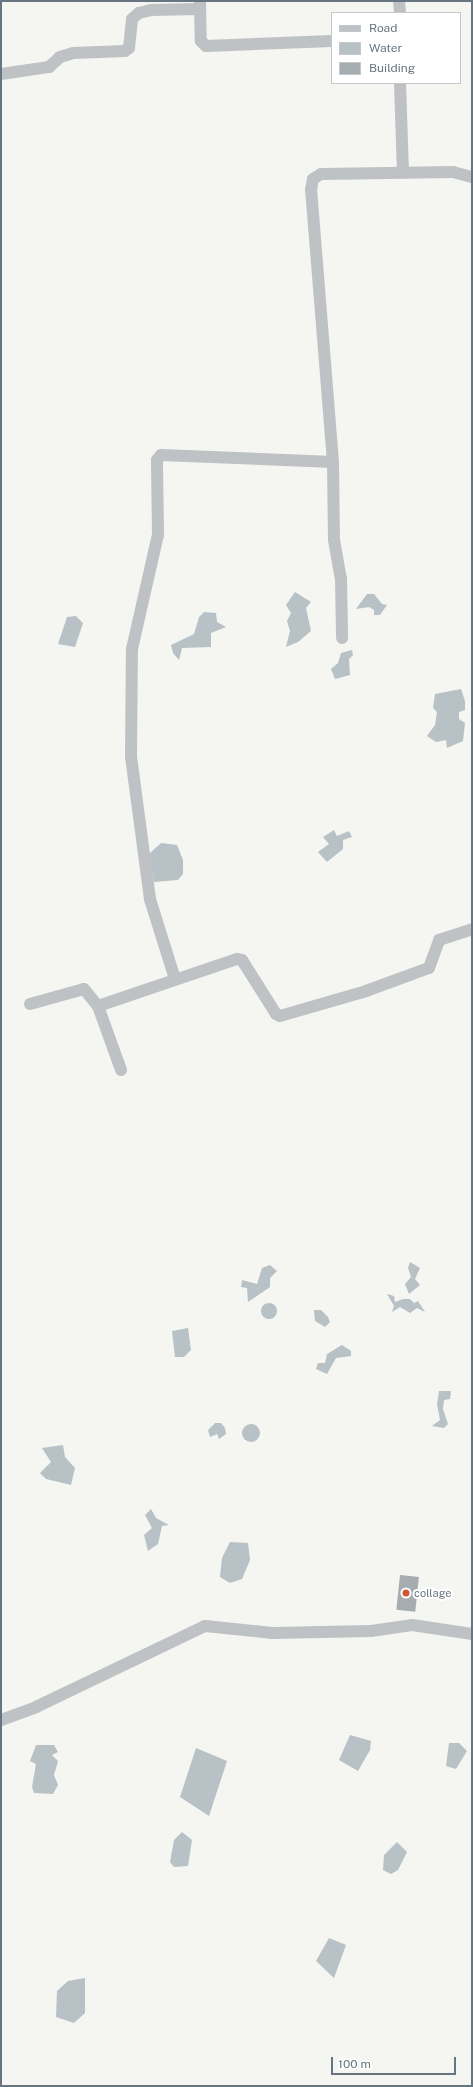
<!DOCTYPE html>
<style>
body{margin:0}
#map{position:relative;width:473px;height:2087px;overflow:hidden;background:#f5f5f1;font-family:"Public Sans",sans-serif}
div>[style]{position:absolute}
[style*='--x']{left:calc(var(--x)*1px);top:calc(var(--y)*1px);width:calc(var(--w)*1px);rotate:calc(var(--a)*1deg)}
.water>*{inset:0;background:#b7c1c6}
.round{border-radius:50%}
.building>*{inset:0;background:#a5adb1;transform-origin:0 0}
.minor>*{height:12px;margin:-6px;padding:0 6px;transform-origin:6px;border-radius:6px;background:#bec2c5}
.dots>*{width:11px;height:11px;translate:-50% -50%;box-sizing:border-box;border:2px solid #fff;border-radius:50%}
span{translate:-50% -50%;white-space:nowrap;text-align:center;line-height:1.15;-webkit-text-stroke:4px #fff;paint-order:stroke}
.poi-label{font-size:11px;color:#667580}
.left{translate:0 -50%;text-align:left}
.frame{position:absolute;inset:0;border:2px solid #667580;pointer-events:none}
.legend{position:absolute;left:331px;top:12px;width:130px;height:72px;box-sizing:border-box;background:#fff;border:1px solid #c2c8cc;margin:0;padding:5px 7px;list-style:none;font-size:12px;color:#667580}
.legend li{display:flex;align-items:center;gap:8px;height:20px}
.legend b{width:20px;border:1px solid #c2c8cc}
.scale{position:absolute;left:331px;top:2057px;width:125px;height:18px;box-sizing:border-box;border:2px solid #667580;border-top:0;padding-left:5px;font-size:12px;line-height:14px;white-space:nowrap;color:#667580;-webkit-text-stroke:3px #fff;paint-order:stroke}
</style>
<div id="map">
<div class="water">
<div style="clip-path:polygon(295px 592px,311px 602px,306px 608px,311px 631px,298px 642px,286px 647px,290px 631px,287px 621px,291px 613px,286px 605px)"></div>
<div style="clip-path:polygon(367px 594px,374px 594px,382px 604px,387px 605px,380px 615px,374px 615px,374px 610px,369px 607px,356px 609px)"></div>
<div style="clip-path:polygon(204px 612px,216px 613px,217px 622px,226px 627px,211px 633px,211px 647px,182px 648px,179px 660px,173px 653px,171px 645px,194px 634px,199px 617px)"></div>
<div style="clip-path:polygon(76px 616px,83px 623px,75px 647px,58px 644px,67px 617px)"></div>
<div style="clip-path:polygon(352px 650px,353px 655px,349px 659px,350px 675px,335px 679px,331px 669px,338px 663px,341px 653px)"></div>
<div style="clip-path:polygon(461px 689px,465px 701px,465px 710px,459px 712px,459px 719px,465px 723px,463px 741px,447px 748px,446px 740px,436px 742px,427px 736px,435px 725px,437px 712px,433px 708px,435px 694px)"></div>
<div style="clip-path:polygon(334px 830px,337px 836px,349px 831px,352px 837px,343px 840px,343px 849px,327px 862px,318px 852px,329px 844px,323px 837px)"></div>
<div style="clip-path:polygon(161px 843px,177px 845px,183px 860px,183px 874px,178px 880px,154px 882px,149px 854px)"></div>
<div style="clip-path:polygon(410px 1262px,420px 1268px,415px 1279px,420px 1285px,409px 1294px,405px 1284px,411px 1277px,408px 1268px)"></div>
<div style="clip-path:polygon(270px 1265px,277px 1271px,270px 1278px,270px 1287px,248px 1302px,247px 1288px,241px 1287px,242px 1280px,257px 1284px,262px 1268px)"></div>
<div style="clip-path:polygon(387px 1294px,394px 1296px,395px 1302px,403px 1299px,410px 1299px,414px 1303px,418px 1301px,425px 1312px,417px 1308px,410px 1313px,400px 1307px,392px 1312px,394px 1306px)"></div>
<div class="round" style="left:261px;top:1303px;width:16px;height:16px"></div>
<div style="clip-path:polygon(314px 1310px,321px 1310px,328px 1317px,330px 1322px,325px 1327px,315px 1321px)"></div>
<div style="clip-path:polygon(188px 1328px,191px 1350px,184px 1357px,175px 1357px,172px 1331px)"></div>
<div style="clip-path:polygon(342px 1345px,351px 1351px,351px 1356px,336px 1358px,327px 1374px,316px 1369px,318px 1363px,325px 1363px,327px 1354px)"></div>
<div style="clip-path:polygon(439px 1391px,451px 1391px,450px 1399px,444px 1400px,443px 1409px,448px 1424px,444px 1428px,432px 1426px,440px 1420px,437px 1404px)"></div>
<div style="clip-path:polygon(215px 1423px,221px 1423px,225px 1428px,226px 1434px,219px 1439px,217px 1434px,210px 1437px,208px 1430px)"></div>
<div class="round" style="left:242px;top:1424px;width:18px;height:18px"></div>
<div style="clip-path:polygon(63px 1445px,65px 1457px,75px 1468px,71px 1485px,46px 1479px,40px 1473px,51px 1462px,42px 1448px)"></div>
<div style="clip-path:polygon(151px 1509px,156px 1518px,169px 1525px,162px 1526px,158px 1544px,148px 1551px,144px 1535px,152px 1528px,145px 1515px)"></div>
<div style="clip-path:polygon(230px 1542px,248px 1543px,250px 1560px,242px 1579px,230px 1583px,220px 1577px,222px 1558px)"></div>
<div style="clip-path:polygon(350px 1735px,371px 1741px,370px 1750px,358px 1771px,339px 1760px)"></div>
<div style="clip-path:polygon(449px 1743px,459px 1743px,467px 1751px,456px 1769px,446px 1766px)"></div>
<div style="clip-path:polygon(36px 1745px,54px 1745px,58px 1752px,52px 1755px,58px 1761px,54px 1775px,58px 1785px,53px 1794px,34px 1793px,32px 1787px,36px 1764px,30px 1761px)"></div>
<div style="clip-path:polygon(196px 1748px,227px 1761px,209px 1816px,180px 1797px)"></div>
<div style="clip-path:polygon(182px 1832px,192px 1840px,188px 1866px,174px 1867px,170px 1862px,174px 1840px)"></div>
<div style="clip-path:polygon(397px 1842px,407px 1852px,398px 1870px,391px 1874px,383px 1870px,384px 1855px)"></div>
<div style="clip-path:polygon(329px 1938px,346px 1945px,334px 1978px,316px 1961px)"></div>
<div style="clip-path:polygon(85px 1978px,85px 2013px,74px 2023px,56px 2017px,57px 1991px,68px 1981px)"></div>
</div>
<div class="building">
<div style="left:400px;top:1575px;width:19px;height:35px;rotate:6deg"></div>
</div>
<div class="minor">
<div style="--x:399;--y:1;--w:12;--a:85"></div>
<div style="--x:200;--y:2;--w:39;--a:89"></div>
<div style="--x:201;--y:41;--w:7;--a:45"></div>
<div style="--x:206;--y:46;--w:126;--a:-2.3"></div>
<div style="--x:1;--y:74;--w:49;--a:-8.3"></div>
<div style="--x:49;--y:67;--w:15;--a:-42"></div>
<div style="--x:60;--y:57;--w:14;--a:-17"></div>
<div style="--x:73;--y:53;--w:52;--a:-2.2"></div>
<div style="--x:125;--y:51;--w:5;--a:-37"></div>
<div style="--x:129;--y:48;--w:29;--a:-84"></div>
<div style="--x:132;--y:19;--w:9;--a:-41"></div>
<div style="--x:139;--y:13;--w:12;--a:-14"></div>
<div style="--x:151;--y:10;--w:49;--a:-1.2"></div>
<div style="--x:400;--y:83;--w:90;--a:88.1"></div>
<div style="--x:333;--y:462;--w:273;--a:-94.6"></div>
<div style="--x:311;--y:190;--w:11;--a:-80"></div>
<div style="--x:313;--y:179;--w:9;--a:-32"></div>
<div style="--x:321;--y:174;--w:132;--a:-0.9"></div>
<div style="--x:453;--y:172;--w:20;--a:15"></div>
<div style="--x:175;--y:979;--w:84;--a:-107.4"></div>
<div style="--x:150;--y:899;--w:144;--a:-97.6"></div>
<div style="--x:131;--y:756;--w:107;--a:-89.5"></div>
<div style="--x:132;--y:649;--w:117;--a:-77.2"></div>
<div style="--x:158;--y:535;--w:75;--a:-90.8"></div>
<div style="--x:157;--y:460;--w:6;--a:-51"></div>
<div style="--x:161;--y:455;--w:172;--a:2.3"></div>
<div style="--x:333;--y:462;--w:78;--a:89.3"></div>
<div style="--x:334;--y:540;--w:39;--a:80"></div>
<div style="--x:341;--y:578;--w:60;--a:89"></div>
<div style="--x:30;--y:1004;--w:56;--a:-15.5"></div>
<div style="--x:84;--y:989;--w:22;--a:51"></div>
<div style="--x:98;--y:1006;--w:68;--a:70.2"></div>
<div style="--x:98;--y:1006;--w:147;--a:-18.7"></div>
<div style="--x:237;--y:959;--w:5;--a:11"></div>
<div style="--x:242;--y:960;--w:64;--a:57.8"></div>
<div style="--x:276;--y:1014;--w:4;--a:27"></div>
<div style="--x:280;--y:1016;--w:90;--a:-16.2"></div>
<div style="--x:366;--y:991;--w:67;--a:-20.1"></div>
<div style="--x:429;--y:968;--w:30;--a:-70"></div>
<div style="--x:439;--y:940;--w:35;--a:-18"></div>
<div style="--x:1;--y:1720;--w:37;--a:-20"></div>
<div style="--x:36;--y:1707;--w:187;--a:-25.6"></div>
<div style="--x:205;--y:1626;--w:68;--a:5.9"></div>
<div style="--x:273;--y:1633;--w:98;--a:-1.2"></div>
<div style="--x:371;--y:1631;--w:41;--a:-8.3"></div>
<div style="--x:412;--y:1625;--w:61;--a:8.5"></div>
</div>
<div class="dots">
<div style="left:406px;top:1593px;background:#d35633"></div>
</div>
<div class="poi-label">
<span class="left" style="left:414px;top:1593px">collage</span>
</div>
<div class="frame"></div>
<ul class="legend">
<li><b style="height:5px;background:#bec2c5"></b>Road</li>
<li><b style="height:11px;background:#b7c1c6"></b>Water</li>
<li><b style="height:11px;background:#a5adb1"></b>Building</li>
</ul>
<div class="scale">100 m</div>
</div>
